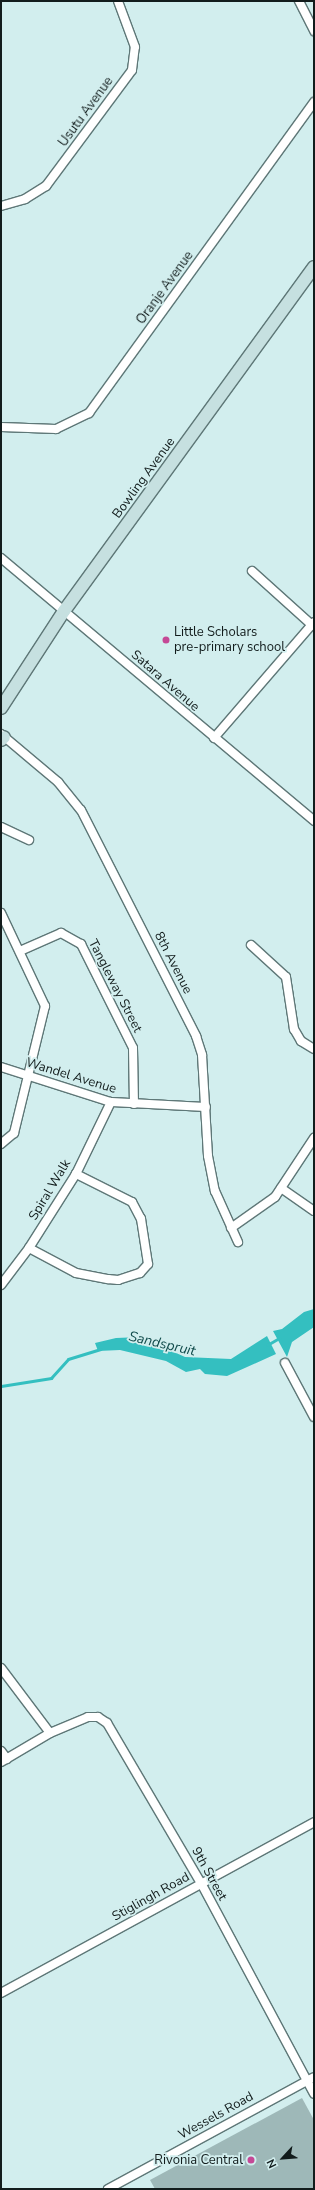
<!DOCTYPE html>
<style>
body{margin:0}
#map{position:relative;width:315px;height:2190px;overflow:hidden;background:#d2eeee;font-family:"Nunito Sans",sans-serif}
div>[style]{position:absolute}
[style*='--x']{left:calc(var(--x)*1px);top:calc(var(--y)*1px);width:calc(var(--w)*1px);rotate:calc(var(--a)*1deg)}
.water>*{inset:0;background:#34bfc0}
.stream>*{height:3px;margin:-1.5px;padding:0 1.5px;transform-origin:1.5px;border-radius:1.5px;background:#34bfc0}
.building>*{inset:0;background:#9eb8b8}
.roads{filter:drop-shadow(1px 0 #5e7777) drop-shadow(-1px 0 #5e7777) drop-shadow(0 1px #5e7777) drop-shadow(0 -1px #5e7777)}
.minor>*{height:8px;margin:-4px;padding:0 4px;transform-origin:4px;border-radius:4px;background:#fff}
.secondary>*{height:12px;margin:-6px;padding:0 6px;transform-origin:6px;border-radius:6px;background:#c6e0e0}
.dots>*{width:11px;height:11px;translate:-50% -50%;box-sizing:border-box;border:2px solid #d2eeee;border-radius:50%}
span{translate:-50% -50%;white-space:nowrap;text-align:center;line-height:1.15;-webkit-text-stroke:3.5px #d2eeee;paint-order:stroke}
.street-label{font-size:13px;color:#121c1c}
.poi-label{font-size:13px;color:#121c1c}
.left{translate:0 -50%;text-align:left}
.right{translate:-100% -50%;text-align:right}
.water-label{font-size:14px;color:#104b4b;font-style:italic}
.frame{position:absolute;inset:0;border:2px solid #121c1c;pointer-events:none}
.north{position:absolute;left:263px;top:2138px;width:40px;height:40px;-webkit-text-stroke:3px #d2eeee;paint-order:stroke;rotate:244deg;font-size:11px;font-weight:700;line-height:16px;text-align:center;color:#121c1c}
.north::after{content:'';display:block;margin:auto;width:14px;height:18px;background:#121c1c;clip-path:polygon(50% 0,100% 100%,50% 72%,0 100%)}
</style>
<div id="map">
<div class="water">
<div style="clip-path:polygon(314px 1309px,314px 1327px,292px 1342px,287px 1357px,273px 1331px,282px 1329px,304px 1312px)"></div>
<div style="clip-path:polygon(267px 1336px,276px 1354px,227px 1376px,205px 1374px,200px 1369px,186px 1372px,166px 1361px,120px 1350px,98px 1351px,95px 1343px,116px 1338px,141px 1337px,185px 1357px,231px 1359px)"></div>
</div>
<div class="stream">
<div style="--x:267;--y:1345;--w:14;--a:-30"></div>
<div style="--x:1;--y:1386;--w:51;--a:-9.1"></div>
<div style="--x:51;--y:1378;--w:25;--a:-48"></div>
<div style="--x:68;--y:1359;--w:34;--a:-17"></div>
</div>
<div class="building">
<div style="clip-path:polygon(302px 2098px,314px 2120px,314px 2189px,155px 2189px,150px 2180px)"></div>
</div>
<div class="roads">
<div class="minor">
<div style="--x:299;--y:1;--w:34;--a:63"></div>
<div style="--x:1;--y:206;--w:25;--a:-16"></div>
<div style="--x:25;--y:199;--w:25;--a:-32"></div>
<div style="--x:46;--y:186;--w:144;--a:-53.4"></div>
<div style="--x:132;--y:70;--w:23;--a:-83"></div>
<div style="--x:135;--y:47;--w:49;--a:-110.3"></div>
<div style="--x:1;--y:427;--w:55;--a:2.1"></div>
<div style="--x:56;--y:429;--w:37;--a:-26"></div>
<div style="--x:89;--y:413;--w:384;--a:-54.1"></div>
<div style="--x:1;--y:558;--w:409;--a:40"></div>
<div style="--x:252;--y:571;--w:81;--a:42"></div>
<div style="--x:1;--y:734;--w:75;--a:40.1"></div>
<div style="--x:58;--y:782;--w:36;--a:51"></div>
<div style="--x:81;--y:810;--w:254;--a:63"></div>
<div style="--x:196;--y:1036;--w:20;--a:72"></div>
<div style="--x:202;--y:1055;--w:101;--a:86.6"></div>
<div style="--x:208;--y:1156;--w:36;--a:79"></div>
<div style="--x:215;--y:1191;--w:56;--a:65.7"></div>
<div style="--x:214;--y:738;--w:153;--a:-49.2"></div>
<div style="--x:1;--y:827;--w:31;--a:25"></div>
<div style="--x:1;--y:913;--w:103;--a:64.7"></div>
<div style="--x:45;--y:1006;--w:131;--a:103.7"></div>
<div style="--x:14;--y:1133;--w:17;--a:140"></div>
<div style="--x:251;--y:945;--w:47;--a:42.4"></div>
<div style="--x:286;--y:977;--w:53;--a:81.3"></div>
<div style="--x:294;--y:1029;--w:14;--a:60"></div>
<div style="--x:301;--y:1041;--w:15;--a:32"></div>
<div style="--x:20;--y:951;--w:45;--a:-23.7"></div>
<div style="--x:61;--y:933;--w:23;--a:29"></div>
<div style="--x:81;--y:944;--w:116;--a:63.4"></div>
<div style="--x:133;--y:1048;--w:56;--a:89"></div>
<div style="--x:1;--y:1067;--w:115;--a:17.7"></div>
<div style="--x:111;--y:1102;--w:95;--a:3"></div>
<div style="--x:281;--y:1188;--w:40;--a:34.9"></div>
<div style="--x:231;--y:1228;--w:54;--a:-35.2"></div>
<div style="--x:275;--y:1197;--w:71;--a:-56.5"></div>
<div style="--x:29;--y:1248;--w:53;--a:28"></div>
<div style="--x:76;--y:1273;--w:33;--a:11"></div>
<div style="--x:108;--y:1279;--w:10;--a:6"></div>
<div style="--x:118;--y:1280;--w:23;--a:-18"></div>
<div style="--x:140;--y:1273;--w:12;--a:-48"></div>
<div style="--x:148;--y:1264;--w:46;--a:-98.8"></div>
<div style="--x:141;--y:1219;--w:19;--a:-118"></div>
<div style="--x:132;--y:1202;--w:63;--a:-153.4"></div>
<div style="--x:1;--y:1285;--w:46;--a:-52.9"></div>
<div style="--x:29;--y:1248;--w:88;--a:-57.6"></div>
<div style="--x:76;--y:1174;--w:80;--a:-64.1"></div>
<div style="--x:285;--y:1363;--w:61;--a:61.8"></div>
<div style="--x:1;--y:1668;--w:81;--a:53"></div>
<div style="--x:1;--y:1751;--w:10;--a:53"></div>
<div style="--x:1;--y:1762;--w:57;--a:-30.6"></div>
<div style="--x:50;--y:1733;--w:41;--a:-22.8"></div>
<div style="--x:88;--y:1717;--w:10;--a:0"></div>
<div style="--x:98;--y:1717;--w:11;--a:34"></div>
<div style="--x:107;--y:1723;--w:186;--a:59.6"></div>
<div style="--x:201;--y:1883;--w:239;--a:61.8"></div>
<div style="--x:1;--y:1993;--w:357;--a:-28.6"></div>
<div style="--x:108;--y:2189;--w:234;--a:-28.5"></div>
</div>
<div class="secondary">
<div style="--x:1;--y:708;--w:116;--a:-57"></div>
<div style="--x:64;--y:611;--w:425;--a:-54"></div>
<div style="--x:1;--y:740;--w:4;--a:-45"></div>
</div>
</div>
<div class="dots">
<div style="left:166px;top:640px;background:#c54896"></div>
<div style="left:251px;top:2160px;background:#c54896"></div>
</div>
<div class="street-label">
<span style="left:86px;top:112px;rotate:-54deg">Usutu Avenue</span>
<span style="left:165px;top:288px;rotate:-54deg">Oranje Avenue</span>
<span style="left:144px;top:478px;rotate:-54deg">Bowling Avenue</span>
<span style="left:165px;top:681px;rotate:41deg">Satara Avenue</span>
<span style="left:173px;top:963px;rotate:63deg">8th Avenue</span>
<span style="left:115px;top:986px;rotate:63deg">Tangleway Street</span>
<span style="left:71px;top:1076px;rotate:17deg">Wandel Avenue</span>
<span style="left:50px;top:1190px;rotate:-59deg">Spiral Walk</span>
<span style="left:209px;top:1874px;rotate:61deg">9th Street</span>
<span style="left:151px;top:1897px;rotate:-29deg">Stiglingh Road</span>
<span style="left:216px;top:2116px;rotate:-29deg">Wessels Road</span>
</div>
<div class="poi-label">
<span class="left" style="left:174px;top:640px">Little Scholars<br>pre-primary school</span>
<span class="right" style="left:243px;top:2160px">Rivonia Central</span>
</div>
<div class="water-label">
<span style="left:162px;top:1344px;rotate:13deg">Sandspruit</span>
</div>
<div class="frame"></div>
<div class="north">N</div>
</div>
